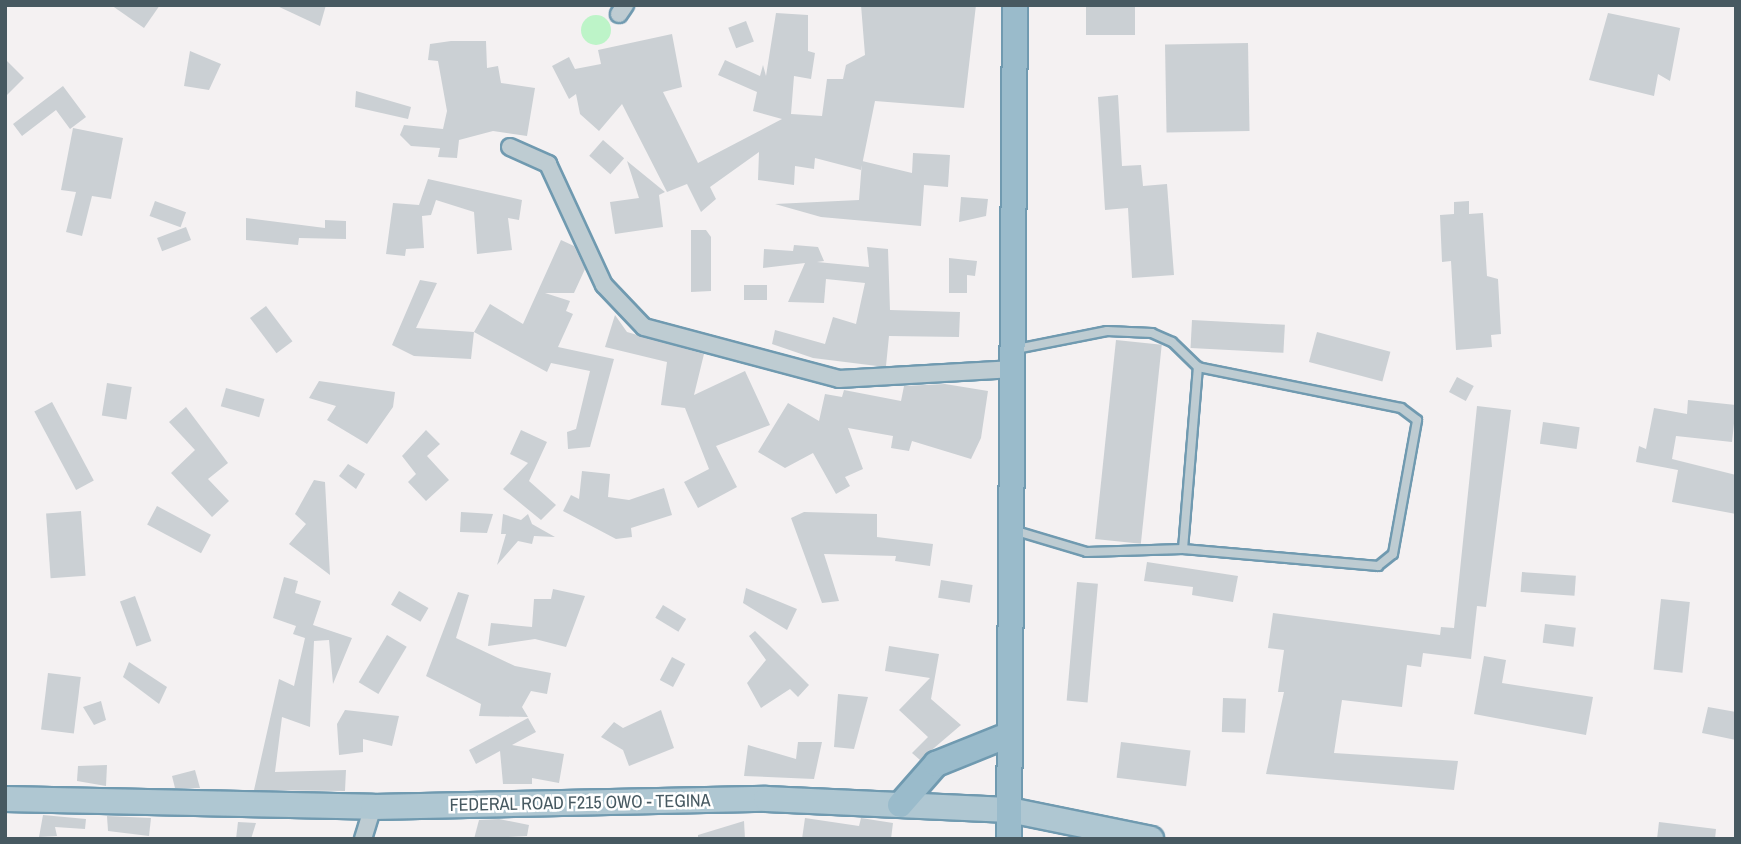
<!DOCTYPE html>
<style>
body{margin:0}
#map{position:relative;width:1741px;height:844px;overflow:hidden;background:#f4f1f2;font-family:"Archivo Narrow",sans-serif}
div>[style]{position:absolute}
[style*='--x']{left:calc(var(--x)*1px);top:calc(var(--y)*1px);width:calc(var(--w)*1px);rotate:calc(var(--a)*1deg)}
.green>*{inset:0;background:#bdf4c8}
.round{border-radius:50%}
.building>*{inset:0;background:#cbd0d4;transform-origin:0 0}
.roads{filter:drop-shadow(2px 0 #709ab0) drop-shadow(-2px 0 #709ab0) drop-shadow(0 2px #709ab0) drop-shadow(0 -2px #709ab0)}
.service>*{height:8px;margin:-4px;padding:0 4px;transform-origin:4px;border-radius:4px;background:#beccd2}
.minor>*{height:16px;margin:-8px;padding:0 8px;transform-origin:8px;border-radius:8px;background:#beccd2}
.primary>*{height:24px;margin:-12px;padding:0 12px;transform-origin:12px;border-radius:12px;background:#afc7d2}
.trunk>*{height:24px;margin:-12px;padding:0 12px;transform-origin:12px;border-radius:12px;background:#9abbcb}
span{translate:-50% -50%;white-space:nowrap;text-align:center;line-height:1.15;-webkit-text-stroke:5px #fff;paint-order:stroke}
.street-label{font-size:18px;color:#475961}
.frame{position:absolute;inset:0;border:7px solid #475961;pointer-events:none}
</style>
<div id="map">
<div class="green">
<div class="round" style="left:581px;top:15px;width:30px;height:30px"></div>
</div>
<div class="building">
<div style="clip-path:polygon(111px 5px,160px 5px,144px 28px)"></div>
<div style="clip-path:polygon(275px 5px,326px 5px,320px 26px)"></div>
<div style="clip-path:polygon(861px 5px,976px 5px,964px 108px,875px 101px,861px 170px,815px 158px,814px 169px,795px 166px,794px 185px,758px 180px,759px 152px,710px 187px,716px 199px,701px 212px,687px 184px,667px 192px,622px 104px,599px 131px,580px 114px,576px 94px,569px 99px,552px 66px,569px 57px,575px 69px,601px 64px,598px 50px,672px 34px,682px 87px,663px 92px,698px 163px,782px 119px,753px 111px,757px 92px,718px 75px,725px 60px,760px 76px,763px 65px,766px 76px,776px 13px,808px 15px,808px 51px,815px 53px,811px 79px,794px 76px,791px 114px,822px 116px,827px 79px,843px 79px,846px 65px,865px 55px)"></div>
<div style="left:1086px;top:5px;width:49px;height:30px"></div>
<div style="clip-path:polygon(1608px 13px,1680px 28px,1670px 81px,1658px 74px,1654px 96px,1589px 80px)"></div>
<div style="left:746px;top:21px;width:22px;height:19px;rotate:69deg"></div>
<div style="clip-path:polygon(451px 41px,486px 41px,487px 68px,498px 66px,501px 83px,535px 88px,527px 136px,493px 131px,459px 140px,457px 158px,438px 157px,440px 148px,411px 146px,400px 135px,404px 125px,443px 129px,447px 111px,438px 61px,428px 60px,430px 44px)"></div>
<div style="left:1248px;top:43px;width:88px;height:83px;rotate:89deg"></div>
<div style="clip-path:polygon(190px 51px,221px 64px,209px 90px,184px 86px)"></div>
<div style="clip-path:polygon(5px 59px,24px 78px,5px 97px)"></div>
<div style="clip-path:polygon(63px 86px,86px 117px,70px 129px,56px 110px,22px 136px,13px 124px)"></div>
<div style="clip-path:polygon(356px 91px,411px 107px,408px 119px,355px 107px)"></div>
<div style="clip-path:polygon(1118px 95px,1122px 166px,1141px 165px,1143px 186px,1167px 184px,1174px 275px,1132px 278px,1128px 208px,1105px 210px,1098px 97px)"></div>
<div style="clip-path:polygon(73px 128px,123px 138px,111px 199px,92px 196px,82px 236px,66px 232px,76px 192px,61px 190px)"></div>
<div style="left:603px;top:140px;width:28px;height:21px;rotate:41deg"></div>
<div style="clip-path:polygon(913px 153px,950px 155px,948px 187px,924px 185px,921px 226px,821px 217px,775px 204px,859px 200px,862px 161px,912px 173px)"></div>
<div style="clip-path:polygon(627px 161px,665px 192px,659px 195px,663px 227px,615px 234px,610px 202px,639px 198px)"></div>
<div style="clip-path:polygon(428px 179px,522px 200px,519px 220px,508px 218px,512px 250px,477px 254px,474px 212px,436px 200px,431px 215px,422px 216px,424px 248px,406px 249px,405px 256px,386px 254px,393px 203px,419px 205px)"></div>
<div style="clip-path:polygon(961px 197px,988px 199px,986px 216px,959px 222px)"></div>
<div style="left:155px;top:201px;width:33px;height:16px;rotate:20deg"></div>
<div style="clip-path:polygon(1469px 201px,1469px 214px,1483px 213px,1487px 276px,1498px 279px,1501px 334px,1491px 335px,1492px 347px,1456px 350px,1451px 261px,1442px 262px,1440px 215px,1454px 214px,1454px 202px)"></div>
<div style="clip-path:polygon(246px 218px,325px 228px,325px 220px,346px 221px,346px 239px,299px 238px,298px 245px,246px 240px)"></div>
<div style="left:186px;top:227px;width:14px;height:31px;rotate:69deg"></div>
<div style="clip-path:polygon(691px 230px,706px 230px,711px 237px,711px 291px,691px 292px)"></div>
<div style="clip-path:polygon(561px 240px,574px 246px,585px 269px,574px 293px,545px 293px,570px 301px,566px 311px,573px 314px,558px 347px,614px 359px,590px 447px,568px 449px,567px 432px,576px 429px,590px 371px,551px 363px,547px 372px,474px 332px,490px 304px,523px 324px)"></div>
<div style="clip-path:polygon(794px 245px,818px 247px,824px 261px,817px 262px,869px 267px,867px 247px,888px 249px,890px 310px,960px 312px,959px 337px,889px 336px,886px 366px,877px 366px,813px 358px,772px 344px,775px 330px,825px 344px,833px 317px,856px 324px,865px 283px,826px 279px,824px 303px,788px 302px,805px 263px,763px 268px,764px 249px,793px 251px)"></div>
<div style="clip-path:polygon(949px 258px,977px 261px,975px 276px,967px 275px,967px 293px,949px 293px)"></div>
<div style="clip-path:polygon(420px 280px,437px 283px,416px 328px,474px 332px,471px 359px,414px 356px,392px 345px)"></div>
<div style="left:744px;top:285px;width:23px;height:15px"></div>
<div style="left:266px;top:306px;width:44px;height:20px;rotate:53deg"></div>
<div style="clip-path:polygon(615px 315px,627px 332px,704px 354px,694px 395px,745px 371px,770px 425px,716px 446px,737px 487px,698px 508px,684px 482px,709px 469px,685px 408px,661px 405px,667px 362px,605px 347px)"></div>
<div style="left:1192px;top:320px;width:93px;height:28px;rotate:3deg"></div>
<div style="left:1317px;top:332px;width:76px;height:31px;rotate:15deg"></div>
<div style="left:1116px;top:340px;width:46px;height:200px;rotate:6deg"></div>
<div style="left:1457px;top:377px;width:19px;height:17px;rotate:28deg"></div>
<div style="clip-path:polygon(319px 381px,395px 392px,393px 407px,367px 444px,327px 420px,336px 406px,309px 398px)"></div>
<div style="left:107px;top:383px;width:25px;height:33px;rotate:9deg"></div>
<div style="clip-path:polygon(945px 384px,988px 391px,981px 438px,971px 459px,912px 441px,909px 451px,891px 448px,893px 436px,848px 428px,863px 469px,845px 477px,850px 486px,836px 494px,813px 453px,785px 468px,758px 452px,788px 403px,819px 421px,825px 394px,842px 397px,844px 390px,901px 401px,904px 386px)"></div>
<div style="left:226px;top:388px;width:40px;height:19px;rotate:16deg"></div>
<div style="clip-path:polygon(1688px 400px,1736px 405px,1732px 442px,1676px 436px,1672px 459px,1736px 475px,1736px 514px,1672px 502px,1678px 470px,1636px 462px,1639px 446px,1646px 449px,1654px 408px,1687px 414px)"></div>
<div style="left:52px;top:402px;width:89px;height:20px;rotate:62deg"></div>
<div style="clip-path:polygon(1477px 406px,1511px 410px,1486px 607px,1477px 606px,1471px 659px,1423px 653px,1421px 667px,1407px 665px,1402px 707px,1342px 700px,1334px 753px,1458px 761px,1454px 790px,1266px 774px,1284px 692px,1278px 692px,1284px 650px,1268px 648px,1273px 613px,1440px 635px,1441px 627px,1454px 628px)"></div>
<div style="clip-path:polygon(186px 407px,228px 463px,208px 479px,229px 501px,212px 517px,171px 473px,195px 450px,169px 422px)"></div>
<div style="left:1543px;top:422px;width:37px;height:22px;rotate:8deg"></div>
<div style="clip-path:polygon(426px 430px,440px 444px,427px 456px,449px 480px,426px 501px,408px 482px,416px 474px,402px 456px)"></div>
<div style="clip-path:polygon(521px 430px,547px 442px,529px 481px,556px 505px,541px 520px,503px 489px,528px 463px,510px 454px)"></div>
<div style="clip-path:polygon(348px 464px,365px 474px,356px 489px,339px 476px)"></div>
<div style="clip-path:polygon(582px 471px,610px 474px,608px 497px,629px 500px,664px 488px,672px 515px,631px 528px,632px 537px,616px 539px,563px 511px,571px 495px,579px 499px)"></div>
<div style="clip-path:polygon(314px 480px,325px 482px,330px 575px,289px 544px,306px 524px,295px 514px)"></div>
<div style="left:157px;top:506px;width:61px;height:21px;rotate:28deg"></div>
<div style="left:81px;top:511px;width:65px;height:35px;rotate:86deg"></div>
<div style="clip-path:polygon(461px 512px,493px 514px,487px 533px,460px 532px)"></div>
<div style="clip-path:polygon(804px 512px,877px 514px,877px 537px,933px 544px,930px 566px,895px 561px,896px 556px,824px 554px,839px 601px,822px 603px,791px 518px)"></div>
<div style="clip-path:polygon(503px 514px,521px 520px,528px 514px,532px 524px,555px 537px,534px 536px,532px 544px,518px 541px,497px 565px,506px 534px,501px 534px)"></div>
<div style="clip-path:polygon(1147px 562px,1238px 576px,1233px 602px,1192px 595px,1193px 587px,1144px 581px)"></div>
<div style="left:1522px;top:572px;width:54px;height:20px;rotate:4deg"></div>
<div style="clip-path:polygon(284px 577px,298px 581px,295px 593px,321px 601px,313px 625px,352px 638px,333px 684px,329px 640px,314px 641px,310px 727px,282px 717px,275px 772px,346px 770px,345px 791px,254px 790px,279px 679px,294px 686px,305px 638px,293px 634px,296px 626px,273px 618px)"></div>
<div style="left:941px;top:580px;width:32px;height:18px;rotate:9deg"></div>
<div style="left:1077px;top:582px;width:21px;height:119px;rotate:5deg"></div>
<div style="clip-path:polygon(746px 588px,797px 609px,787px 630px,743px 603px)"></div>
<div style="clip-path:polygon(553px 589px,585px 596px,566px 647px,535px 639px,488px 646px,491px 623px,532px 627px,534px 599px,551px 599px)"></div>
<div style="left:399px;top:591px;width:34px;height:16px;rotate:30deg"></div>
<div style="clip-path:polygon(458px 592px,469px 595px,456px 638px,515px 666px,551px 673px,547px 694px,531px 691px,522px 707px,528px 717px,479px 716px,481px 704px,426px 676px)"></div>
<div style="left:135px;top:596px;width:48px;height:16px;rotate:70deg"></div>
<div style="left:1661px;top:599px;width:29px;height:71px;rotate:6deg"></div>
<div style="left:663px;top:605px;width:27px;height:15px;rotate:31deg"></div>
<div style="left:1545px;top:624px;width:31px;height:19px;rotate:7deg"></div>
<div style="clip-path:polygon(755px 631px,809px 685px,798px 697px,790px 689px,761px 708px,747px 683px,766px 660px,749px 636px)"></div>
<div style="left:387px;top:635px;width:23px;height:55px;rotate:31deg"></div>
<div style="clip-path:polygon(889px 646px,939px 654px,931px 699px,961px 725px,920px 760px,912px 753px,928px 737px,899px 710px,930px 678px,885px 671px)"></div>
<div style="clip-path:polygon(1484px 656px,1506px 660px,1502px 683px,1593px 697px,1586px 735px,1474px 714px)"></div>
<div style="left:672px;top:657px;width:15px;height:26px;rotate:28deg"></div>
<div style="clip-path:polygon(129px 662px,167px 687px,159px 704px,123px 677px)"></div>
<div style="left:48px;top:673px;width:33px;height:57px;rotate:7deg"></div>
<div style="clip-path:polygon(838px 694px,868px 697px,854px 749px,834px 747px)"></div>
<div style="left:1223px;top:698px;width:23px;height:34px;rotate:2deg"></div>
<div style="clip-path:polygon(101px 701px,106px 720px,94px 725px,83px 707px)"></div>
<div style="clip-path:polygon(1708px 707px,1736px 712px,1736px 740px,1702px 733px)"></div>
<div style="clip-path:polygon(345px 710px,399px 716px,392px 746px,363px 739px,363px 752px,339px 755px,337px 724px)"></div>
<div style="clip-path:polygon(661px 710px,674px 748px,629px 766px,623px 750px,601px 737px,614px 722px,623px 728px)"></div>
<div style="clip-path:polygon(528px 718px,536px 732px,512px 745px,564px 754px,559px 783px,532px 778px,532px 784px,503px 784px,500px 751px,476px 764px,469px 750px)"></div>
<div style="clip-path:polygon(798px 742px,822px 742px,814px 779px,744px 776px,748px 745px,796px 759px)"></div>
<div style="left:1121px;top:742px;width:70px;height:36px;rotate:7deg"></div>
<div style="clip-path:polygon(107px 765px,106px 786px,77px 781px,78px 766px)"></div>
<div style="clip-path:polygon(195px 770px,200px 788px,175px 788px,172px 776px)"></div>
<div style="clip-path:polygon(43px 815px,86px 819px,85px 829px,55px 827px,57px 836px,39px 837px)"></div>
<div style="clip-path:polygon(107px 816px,151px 818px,149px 836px,108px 831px)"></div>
<div style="clip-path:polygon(805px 818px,859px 826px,861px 818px,893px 823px,891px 839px,802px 839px)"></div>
<div style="clip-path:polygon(499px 819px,529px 825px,527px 836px,474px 839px,479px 820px)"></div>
<div style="clip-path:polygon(744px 821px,745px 839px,698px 839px,698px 835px)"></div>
<div style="clip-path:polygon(238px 822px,256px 823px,251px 839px,236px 839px)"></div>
<div style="clip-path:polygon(1659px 822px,1716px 829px,1715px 839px,1657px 839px)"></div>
</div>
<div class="roads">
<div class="service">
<div style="--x:1013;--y:530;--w:77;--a:16.6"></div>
<div style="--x:1087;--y:552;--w:96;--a:-1.8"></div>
<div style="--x:1183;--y:549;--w:196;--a:5"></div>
<div style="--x:1378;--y:566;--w:19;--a:-39"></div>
<div style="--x:1393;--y:554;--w:136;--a:-79.8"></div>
<div style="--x:1417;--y:420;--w:20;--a:-143"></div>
<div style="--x:1401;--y:408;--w:207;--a:-168.6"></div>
<div style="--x:1198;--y:367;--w:36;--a:-136"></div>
<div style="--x:1172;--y:342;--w:22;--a:-156"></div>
<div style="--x:1152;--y:333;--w:45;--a:-177.5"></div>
<div style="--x:1107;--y:331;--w:93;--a:168.8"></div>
<div style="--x:1183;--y:549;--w:183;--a:-85.3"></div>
</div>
<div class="minor">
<div style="--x:619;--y:14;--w:11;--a:-56"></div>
<div style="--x:510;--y:147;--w:42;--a:24.1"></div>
<div style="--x:548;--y:164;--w:133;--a:65.2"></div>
<div style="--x:604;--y:285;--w:58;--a:46.4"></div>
<div style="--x:644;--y:327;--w:202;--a:14.9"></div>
<div style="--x:839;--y:379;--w:171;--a:-3.3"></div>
<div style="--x:363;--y:839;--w:34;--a:-73"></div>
</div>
<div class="primary">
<div style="--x:5;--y:799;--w:368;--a:1.2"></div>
<div style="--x:373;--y:807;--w:393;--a:-1.2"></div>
<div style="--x:766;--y:799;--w:243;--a:2.6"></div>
<div style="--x:1009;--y:810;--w:145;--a:11.5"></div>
</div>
<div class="trunk">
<div style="--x:900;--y:805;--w:55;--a:-48.7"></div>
<div style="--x:936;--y:764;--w:78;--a:-21.9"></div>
<div style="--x:1009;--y:839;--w:834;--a:-89.59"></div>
</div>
</div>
<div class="street-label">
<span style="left:580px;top:803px;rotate:-1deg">FEDERAL ROAD F215 OWO - TEGINA</span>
</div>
<div class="frame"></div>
</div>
